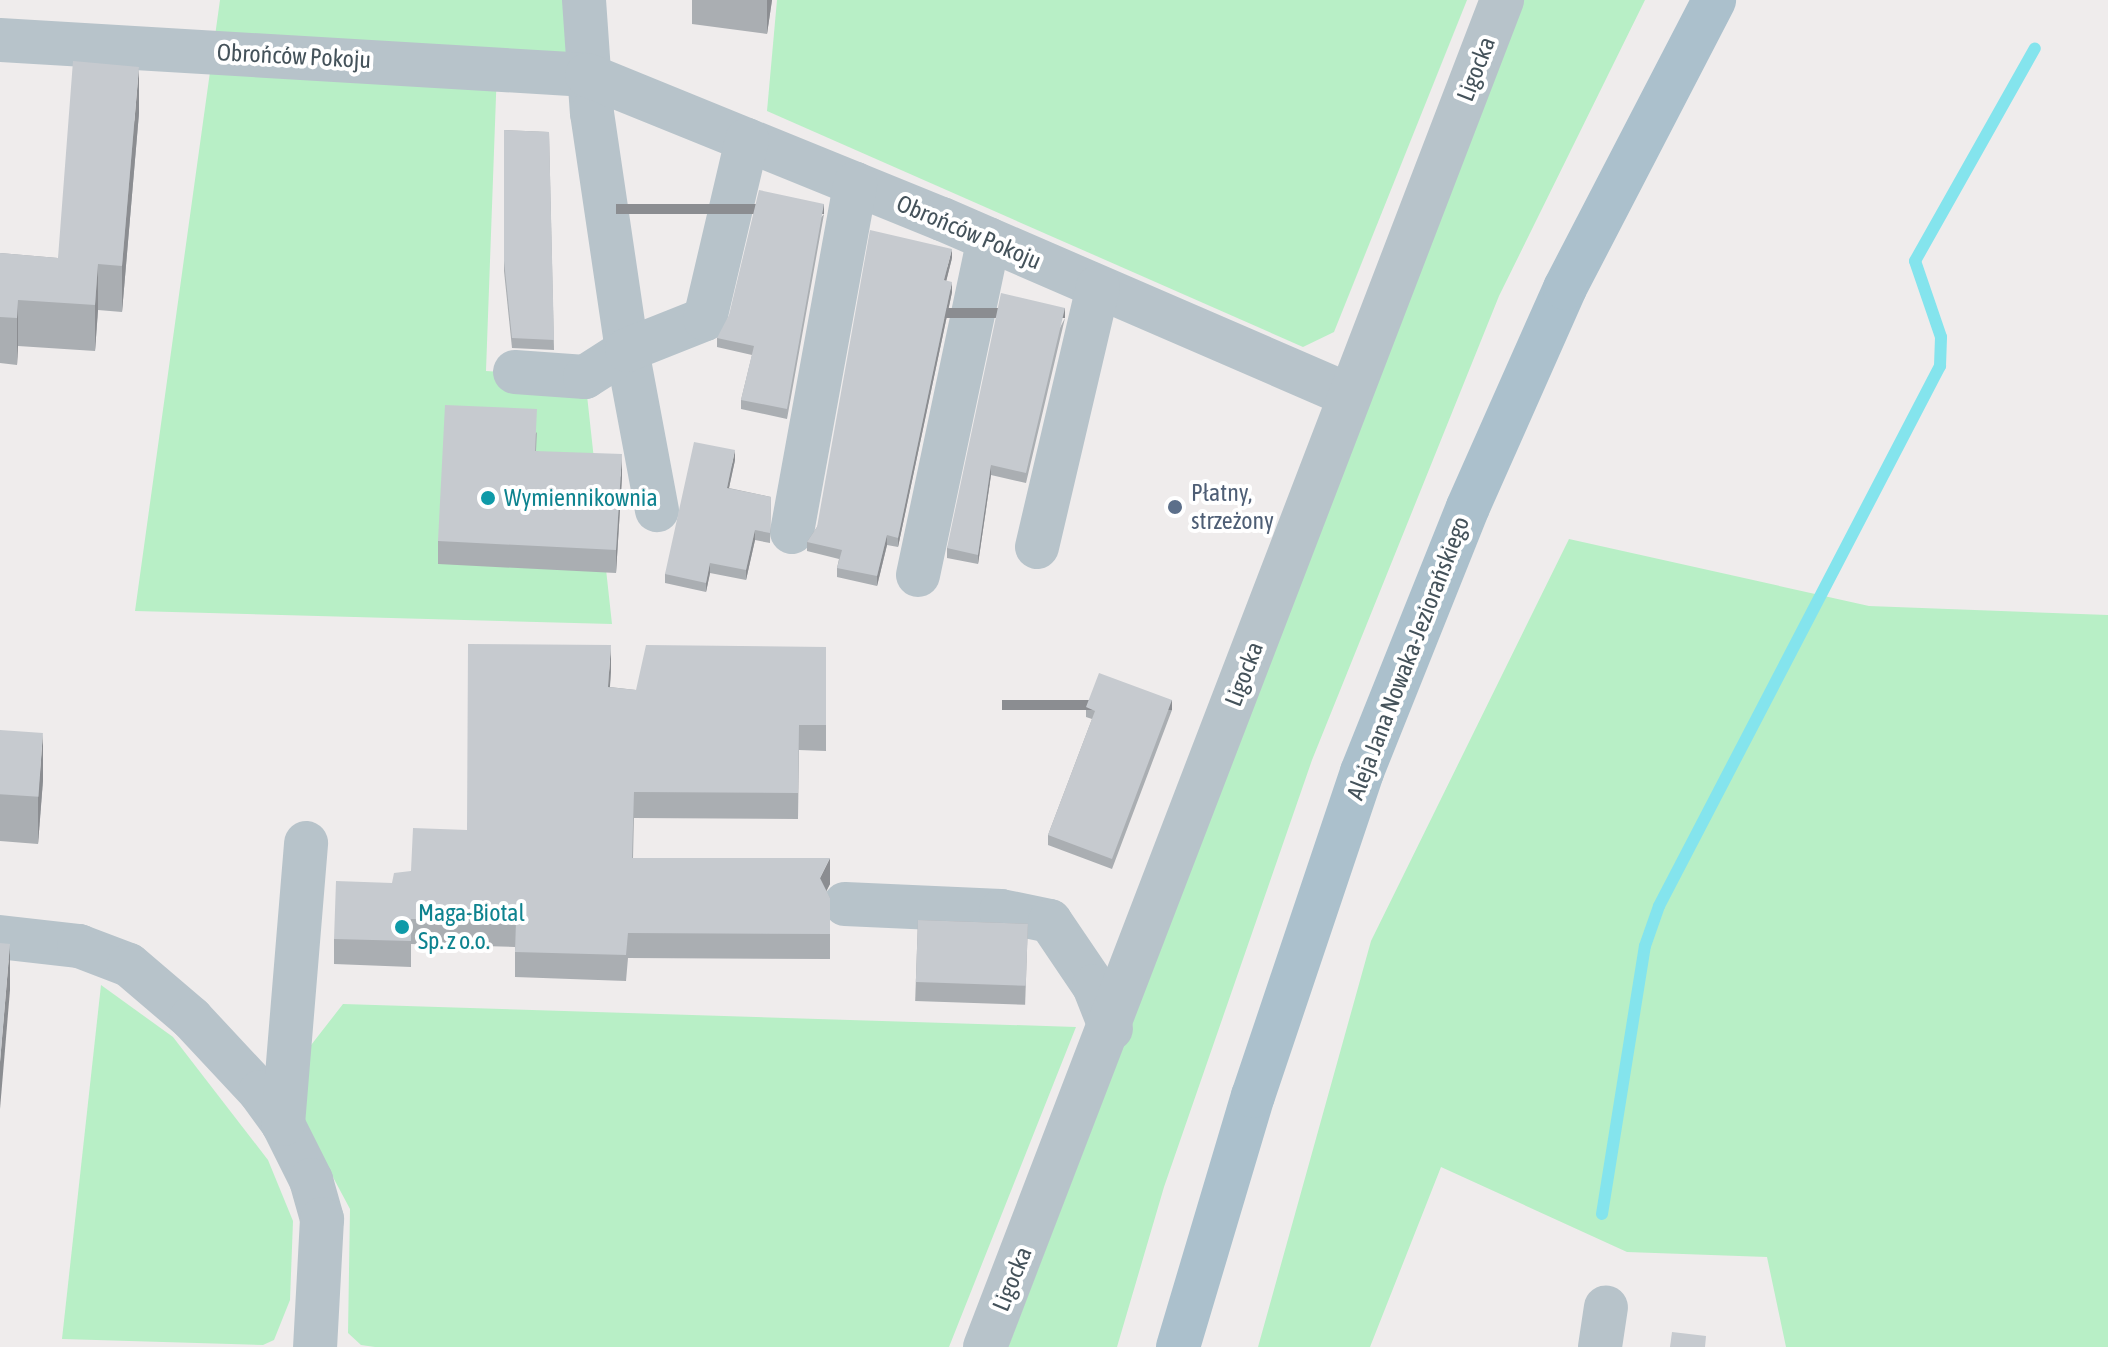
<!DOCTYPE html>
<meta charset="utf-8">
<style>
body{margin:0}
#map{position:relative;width:2108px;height:1347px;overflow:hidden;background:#efecec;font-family:"Asap Condensed",sans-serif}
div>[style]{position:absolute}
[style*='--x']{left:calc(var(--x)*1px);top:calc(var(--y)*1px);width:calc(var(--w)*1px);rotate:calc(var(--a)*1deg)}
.green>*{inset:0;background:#b8efc6}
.stream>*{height:12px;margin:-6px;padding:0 6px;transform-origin:6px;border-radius:6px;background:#84e4ed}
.minor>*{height:44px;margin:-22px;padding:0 22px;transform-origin:22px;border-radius:22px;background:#b7c3ca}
.major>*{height:44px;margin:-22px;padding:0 22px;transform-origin:22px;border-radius:22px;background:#abc0cc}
.wall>*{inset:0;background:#aaaeb2;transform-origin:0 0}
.shaded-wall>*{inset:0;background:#8b8d91;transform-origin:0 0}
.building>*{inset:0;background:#c6cacf;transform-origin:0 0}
.dots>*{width:22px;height:22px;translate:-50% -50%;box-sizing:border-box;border:4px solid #fff;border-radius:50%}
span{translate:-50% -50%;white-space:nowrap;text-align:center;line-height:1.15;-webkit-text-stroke:8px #fff;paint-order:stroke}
.street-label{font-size:24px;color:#44525a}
.service-label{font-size:24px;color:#4e5e75}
.left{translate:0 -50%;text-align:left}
.culture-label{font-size:24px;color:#0d838f}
</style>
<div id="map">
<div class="green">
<div style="clip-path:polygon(220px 0,585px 0,587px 75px,497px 69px,486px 371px,585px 377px,612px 624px,135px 611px)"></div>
<div style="clip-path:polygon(777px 0,1467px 0,1334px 332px,1303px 347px,767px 111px)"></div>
<div style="clip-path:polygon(1524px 0,1645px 0,1499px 296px,1312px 760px,1164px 1187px,1117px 1347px,1008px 1347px)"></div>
<div style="clip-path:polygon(1569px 539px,1869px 606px,2108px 615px,2108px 1347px,1786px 1347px,1767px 1257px,1627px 1252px,1441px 1167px,1370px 1347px,1258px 1347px,1371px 941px)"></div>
<div style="clip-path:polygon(101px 985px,173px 1037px,268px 1160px,293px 1221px,290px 1300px,274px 1340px,263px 1345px,62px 1339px)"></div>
<div style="clip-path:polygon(343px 1004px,1076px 1027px,949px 1347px,375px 1347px,361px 1345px,348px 1333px,350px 1209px,303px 1121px,308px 1049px)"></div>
</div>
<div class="stream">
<div style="--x:1602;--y:1214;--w:271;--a:-80.9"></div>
<div style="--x:1645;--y:946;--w:42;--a:-70.7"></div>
<div style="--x:1659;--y:906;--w:609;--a:-62.51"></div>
<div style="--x:1940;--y:366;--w:29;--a:-88"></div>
<div style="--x:1941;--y:337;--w:80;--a:-108.9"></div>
<div style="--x:1915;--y:261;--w:244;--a:-60.6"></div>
</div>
<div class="minor">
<div style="--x:584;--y:0;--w:113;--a:86"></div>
<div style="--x:592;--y:113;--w:240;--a:81.6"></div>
<div style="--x:627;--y:350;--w:163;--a:79.4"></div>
<div style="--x:0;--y:40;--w:588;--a:3.41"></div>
<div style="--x:587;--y:75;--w:383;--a:22.1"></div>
<div style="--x:942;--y:219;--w:443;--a:23.4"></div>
<div style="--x:515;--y:372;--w:70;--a:4.1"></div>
<div style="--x:585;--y:377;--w:50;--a:-32.7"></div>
<div style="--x:627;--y:350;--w:84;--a:-21.7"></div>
<div style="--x:705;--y:319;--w:184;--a:-76.8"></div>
<div style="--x:792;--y:532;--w:354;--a:-79.7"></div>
<div style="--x:1037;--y:547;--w:267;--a:-76.8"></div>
<div style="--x:918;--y:575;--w:343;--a:-78.1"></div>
<div style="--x:845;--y:904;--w:156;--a:2.6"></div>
<div style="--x:1001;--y:911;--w:50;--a:11.5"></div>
<div style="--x:1050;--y:921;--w:78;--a:55.9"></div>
<div style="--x:1094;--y:986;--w:46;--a:68.4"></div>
<div style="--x:0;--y:937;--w:80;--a:6.5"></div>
<div style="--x:79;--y:946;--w:53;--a:20.8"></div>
<div style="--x:129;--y:965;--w:82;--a:40.5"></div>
<div style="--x:191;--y:1018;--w:101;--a:47"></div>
<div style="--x:260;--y:1092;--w:39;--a:54"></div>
<div style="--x:283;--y:1124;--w:63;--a:63.4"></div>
<div style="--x:311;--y:1180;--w:41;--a:74.2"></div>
<div style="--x:322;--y:1219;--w:128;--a:93.1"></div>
<div style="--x:283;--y:1124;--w:282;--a:-85.3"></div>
<div style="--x:985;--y:1347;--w:1443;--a:-69"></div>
<div style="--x:1600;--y:1347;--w:40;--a:-81.5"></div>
</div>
<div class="major">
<div style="--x:1178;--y:1347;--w:262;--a:-73.4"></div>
<div style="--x:1253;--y:1096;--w:342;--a:-71.4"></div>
<div style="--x:1362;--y:772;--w:285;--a:-68.2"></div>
<div style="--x:1468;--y:507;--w:240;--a:-66.1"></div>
<div style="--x:1565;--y:288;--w:324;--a:-62.6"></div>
</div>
<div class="wall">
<div style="clip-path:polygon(692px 0,772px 0,767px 34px,692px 24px)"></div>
<div style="clip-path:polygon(139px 113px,122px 312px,98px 310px,95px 351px,18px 346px,17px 365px,0 363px,0 253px,58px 258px)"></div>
<div style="clip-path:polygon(504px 130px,549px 132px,554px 350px,512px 348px,504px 271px)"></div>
<div style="clip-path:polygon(824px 214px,787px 419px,741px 409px,741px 400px,752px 355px,717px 347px,717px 338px)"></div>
<div style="clip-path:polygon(952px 258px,946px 281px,952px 292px,898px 547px,887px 545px,877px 586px,837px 577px,837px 568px,839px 559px,807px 551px,807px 542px,817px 527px)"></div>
<div style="clip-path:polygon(1065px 318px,1026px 483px,991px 475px,978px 564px,947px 558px,947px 548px)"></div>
<div style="clip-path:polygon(537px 432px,536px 451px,622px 477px,616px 573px,438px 564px,438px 541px)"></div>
<div style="clip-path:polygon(735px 460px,729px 488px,771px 497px,770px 543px,755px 540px,746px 580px,710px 573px,706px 592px,665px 583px,665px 574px)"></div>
<div style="clip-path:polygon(826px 647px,826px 751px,799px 750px,798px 819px,634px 818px,633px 858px,830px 884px,826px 891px,830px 898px,830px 959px,628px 958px,626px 981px,515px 977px,515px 947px,411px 944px,411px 967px,334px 964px,334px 939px,411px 871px,467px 830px,611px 670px,610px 687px,636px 690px)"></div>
<div style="clip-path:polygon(1086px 707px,1172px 710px,1112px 869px,1048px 845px,1048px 835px,1092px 719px,1086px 717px)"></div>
<div style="clip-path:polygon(0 730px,43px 780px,38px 844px,0 841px)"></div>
<div style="left:918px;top:920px;width:110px;height:81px;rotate:2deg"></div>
</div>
<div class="shaded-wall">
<div style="clip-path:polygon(767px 0,772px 0,767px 34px)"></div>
<div style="clip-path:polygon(139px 67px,139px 113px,122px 312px,122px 266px)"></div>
<div style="left:824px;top:204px;width:10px;height:208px;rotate:90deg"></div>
<div style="clip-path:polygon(952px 249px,952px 258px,944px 290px,944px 280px)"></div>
<div style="clip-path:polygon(98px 264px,98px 310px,95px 351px,95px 305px)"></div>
<div style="clip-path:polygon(952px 282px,952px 292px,898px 547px,898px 538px)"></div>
<div style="clip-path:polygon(18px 300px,18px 346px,17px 365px,17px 318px)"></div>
<div style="left:1065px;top:308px;width:10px;height:170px;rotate:90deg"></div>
<div style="clip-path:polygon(735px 450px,735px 460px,727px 497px,727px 488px)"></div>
<div style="clip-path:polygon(622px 454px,622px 477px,616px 573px,616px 550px)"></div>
<div style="clip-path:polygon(991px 465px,991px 475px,978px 564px,978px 555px)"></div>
<div style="clip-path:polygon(755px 530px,755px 540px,746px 580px,746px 570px)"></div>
<div style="clip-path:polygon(887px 535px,887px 545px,877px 586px,877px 576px)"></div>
<div style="clip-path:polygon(710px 563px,710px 573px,706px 592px,706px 583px)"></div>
<div style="clip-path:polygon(611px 645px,611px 670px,608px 712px,608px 687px)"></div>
<div style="left:1172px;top:700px;width:10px;height:170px;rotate:90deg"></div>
<div style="clip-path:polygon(43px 733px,43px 780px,38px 844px,38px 797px)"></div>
<div style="clip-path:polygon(830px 858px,830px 884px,820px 904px,820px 878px)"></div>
<div style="clip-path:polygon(10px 944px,10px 990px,0 1109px,0 1062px)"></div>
</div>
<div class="building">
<div style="clip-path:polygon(73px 61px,139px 67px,122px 266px,98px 264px,95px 305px,18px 300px,17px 318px,0 317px,0 253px,58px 258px)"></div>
<div style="clip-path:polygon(504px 130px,549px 132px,554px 340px,512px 338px,504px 261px)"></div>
<div style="clip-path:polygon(759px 190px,824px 204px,787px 409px,741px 400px,754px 346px,717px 338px,729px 315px)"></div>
<div style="clip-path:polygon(870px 230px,952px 249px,944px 280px,952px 282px,898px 538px,887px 535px,877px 576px,837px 568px,842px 550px,807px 542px,817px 527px)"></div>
<div style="clip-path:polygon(1001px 293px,1065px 308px,1026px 473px,991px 465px,978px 555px,947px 548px)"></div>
<div style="clip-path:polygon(445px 405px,537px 409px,535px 451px,622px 454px,616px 550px,438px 541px)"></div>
<div style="clip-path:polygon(694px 442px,735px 450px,727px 488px,771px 497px,770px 533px,755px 530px,746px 570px,710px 563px,706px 583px,665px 574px)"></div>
<div style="clip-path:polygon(468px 644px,611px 645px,608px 687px,636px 690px,646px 645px,826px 647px,826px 725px,799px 725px,798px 793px,634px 792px,632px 858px,830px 858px,820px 878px,830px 898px,830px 934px,628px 933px,626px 955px,515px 952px,516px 921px,411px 919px,411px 941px,334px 939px,336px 881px,392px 883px,394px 873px,411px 871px,413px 828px,467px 830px)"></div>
<div style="clip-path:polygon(1099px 673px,1172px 700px,1112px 859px,1048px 835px,1095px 711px,1086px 707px)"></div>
<div style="left:0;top:730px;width:43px;height:64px;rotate:4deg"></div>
<div style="left:918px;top:920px;width:110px;height:62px;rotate:2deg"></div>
<div style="clip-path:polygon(0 943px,10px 944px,0 1062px)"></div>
<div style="clip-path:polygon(1672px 1332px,1706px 1336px,1705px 1347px,1670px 1347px)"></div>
</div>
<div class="dots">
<div style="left:488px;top:498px;background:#0f9aa8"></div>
<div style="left:1175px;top:507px;background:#5c6f8a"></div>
<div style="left:402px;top:927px;background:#0f9aa8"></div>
</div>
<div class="street-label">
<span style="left:294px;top:56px;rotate:3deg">Obrońców Pokoju</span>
<span style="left:1476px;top:69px;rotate:-69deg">Ligocka</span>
<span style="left:969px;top:232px;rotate:23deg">Obrońców Pokoju</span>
<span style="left:1408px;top:658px;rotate:-69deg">Aleja Jana Nowaka-Jeziorańskiego</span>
<span style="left:1244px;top:674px;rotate:-69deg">Ligocka</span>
<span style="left:1012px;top:1279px;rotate:-68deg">Ligocka</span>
</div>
<div class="service-label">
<span class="left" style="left:1191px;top:507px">Płatny,<br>strzeżony</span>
</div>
<div class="culture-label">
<span class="left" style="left:504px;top:498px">Wymiennikownia</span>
<span class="left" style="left:418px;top:927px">Maga-Biotal<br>Sp. z o.o.</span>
</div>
</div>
